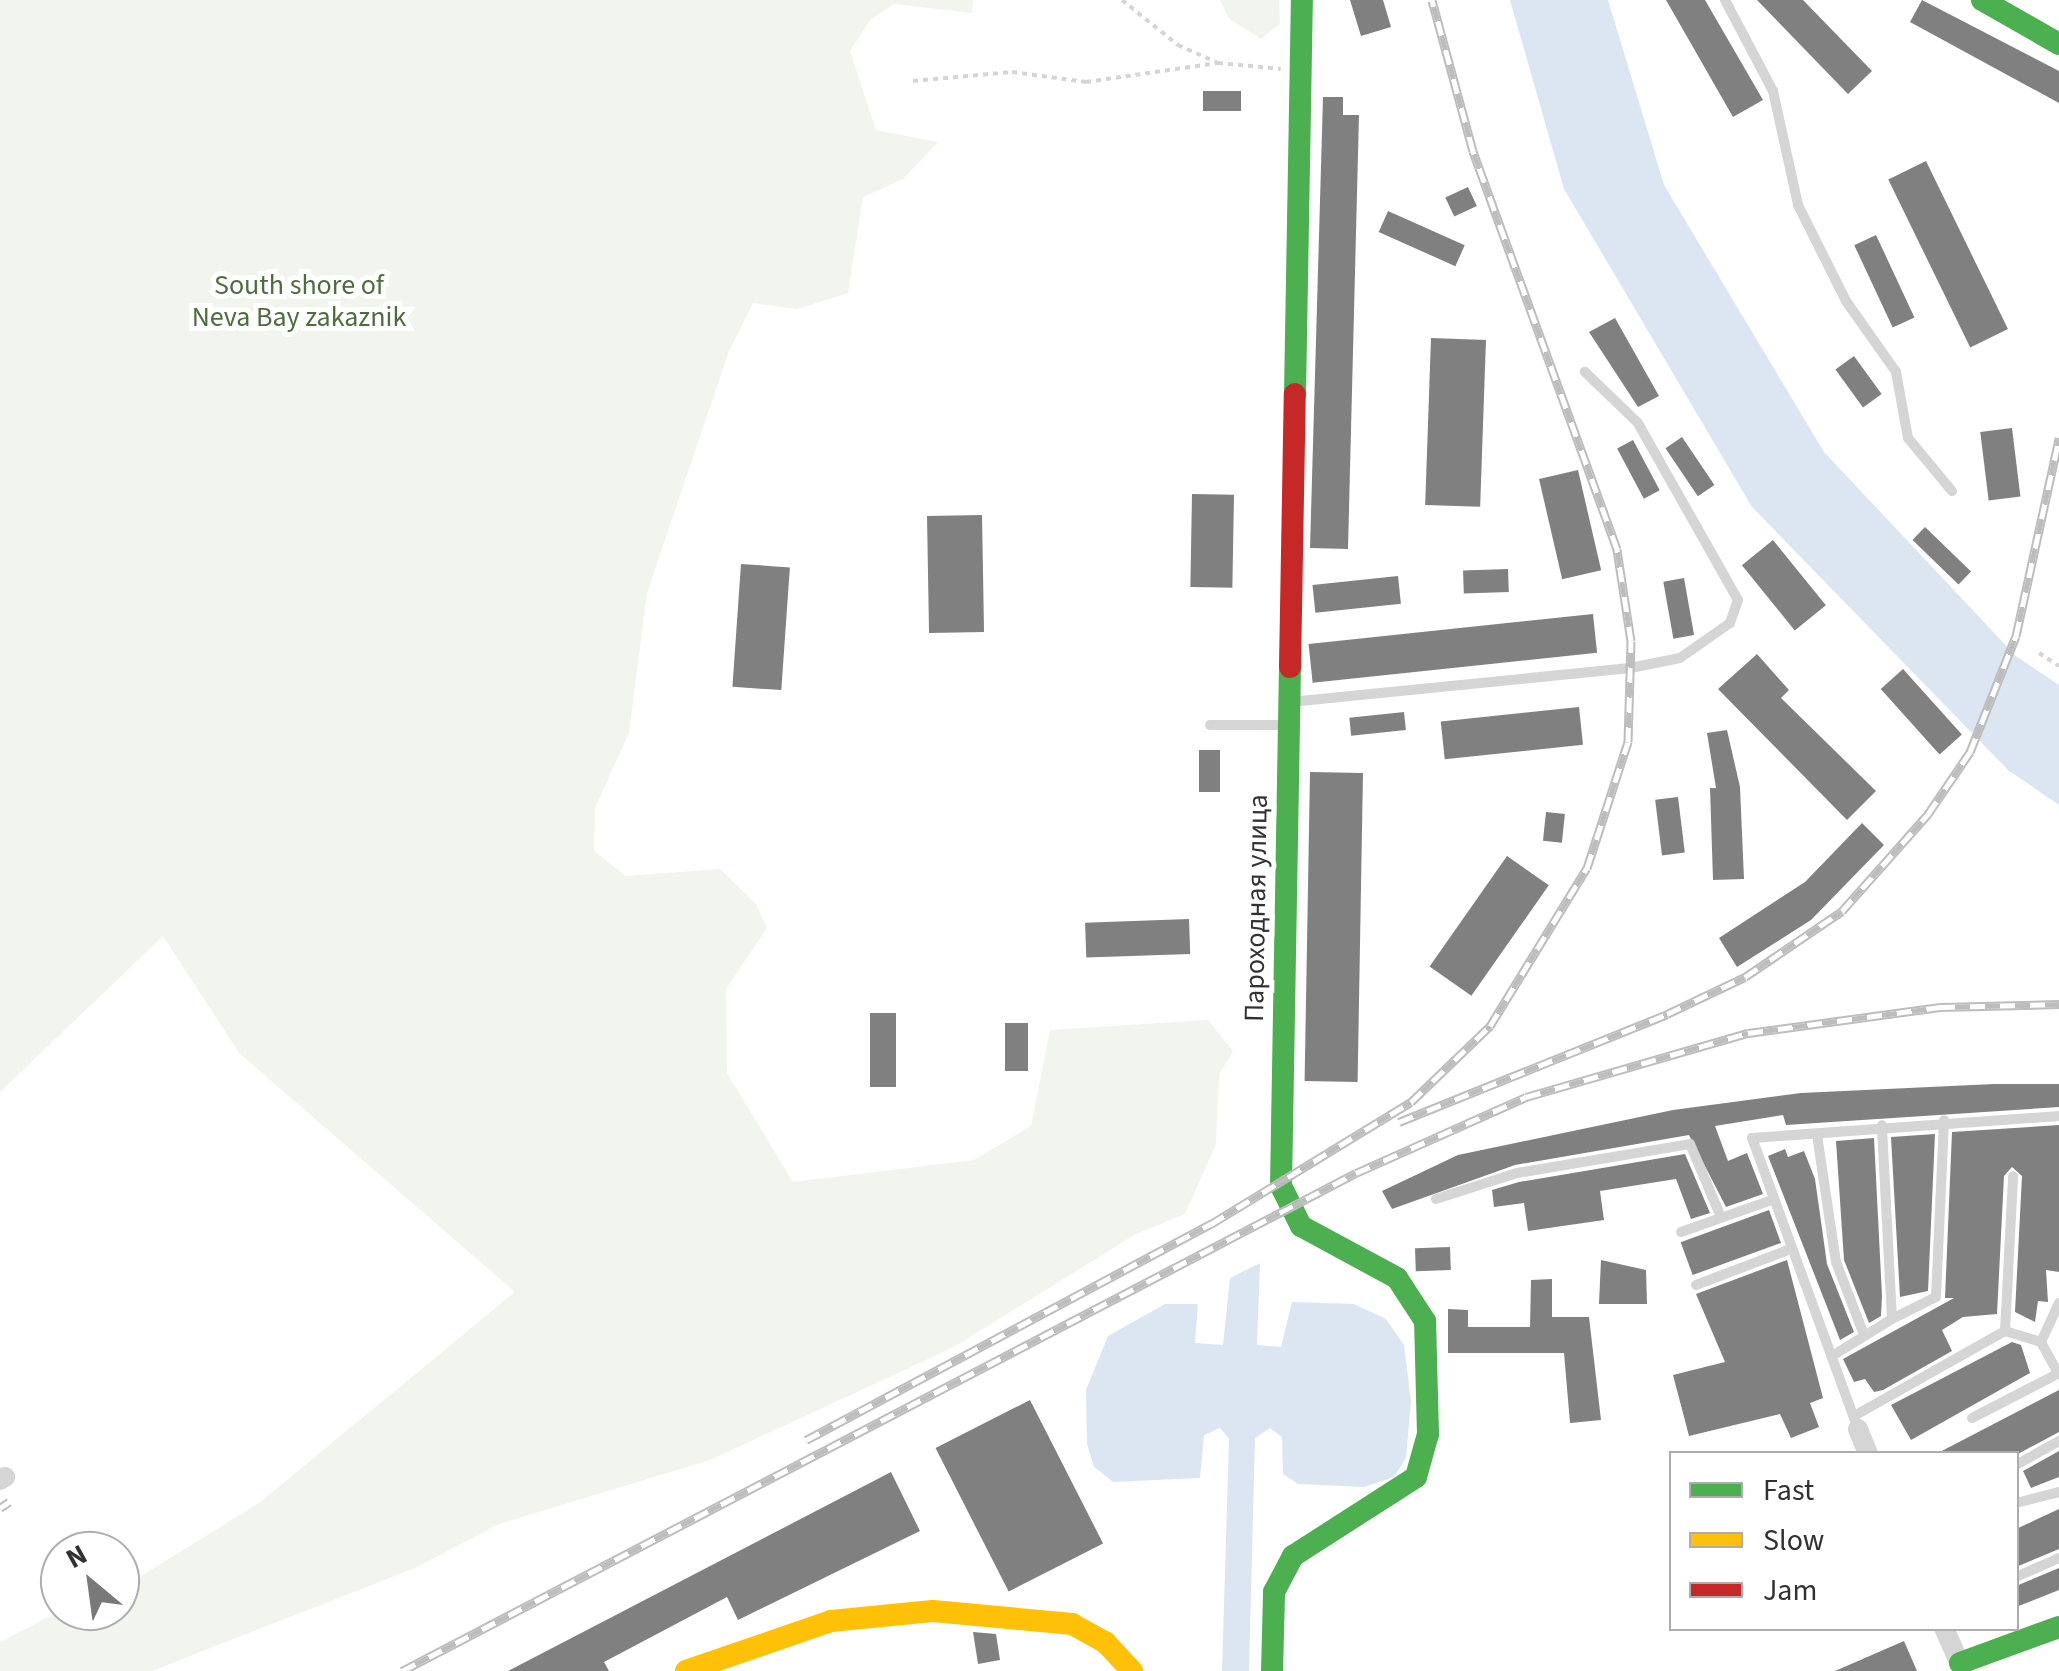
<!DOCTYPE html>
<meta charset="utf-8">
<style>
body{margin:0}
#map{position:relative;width:2059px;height:1671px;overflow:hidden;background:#fff;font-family:"Source Sans 3",sans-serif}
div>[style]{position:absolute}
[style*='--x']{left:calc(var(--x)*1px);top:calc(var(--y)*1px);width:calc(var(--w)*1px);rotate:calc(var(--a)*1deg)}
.green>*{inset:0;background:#f1f5ee}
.water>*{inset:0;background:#dce6f2}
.building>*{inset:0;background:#808080;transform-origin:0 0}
.path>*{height:4px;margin-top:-2px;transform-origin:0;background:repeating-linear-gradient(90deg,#d5d5d5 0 5px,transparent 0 10px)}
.lane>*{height:10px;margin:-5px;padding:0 5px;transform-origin:5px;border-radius:5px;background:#d5d5d5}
.street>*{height:20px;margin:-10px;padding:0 10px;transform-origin:10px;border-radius:10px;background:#d5d5d5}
.fast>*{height:22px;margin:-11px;padding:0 11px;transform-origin:11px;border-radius:11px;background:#4caf50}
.slow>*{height:22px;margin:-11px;padding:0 11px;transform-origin:11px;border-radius:11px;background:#ffc107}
.jam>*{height:22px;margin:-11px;padding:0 11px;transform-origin:11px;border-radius:11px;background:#c62828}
.rail>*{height:9px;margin-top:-4.5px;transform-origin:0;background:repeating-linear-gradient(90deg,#fff 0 15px,#bdbdbd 0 30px);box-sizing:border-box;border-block:2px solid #bdbdbd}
span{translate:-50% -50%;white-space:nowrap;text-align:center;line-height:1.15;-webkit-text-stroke:10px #fff;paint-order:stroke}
.park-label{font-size:28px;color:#4c6d3e}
.street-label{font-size:28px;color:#313131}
.legend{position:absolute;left:1669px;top:1451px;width:350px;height:180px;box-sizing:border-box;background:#fff;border:2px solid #adadad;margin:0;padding:12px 18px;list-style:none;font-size:30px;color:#313131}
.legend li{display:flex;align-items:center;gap:20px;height:50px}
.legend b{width:50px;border:2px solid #adadad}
.north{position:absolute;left:40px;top:1531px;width:100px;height:100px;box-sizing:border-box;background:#fff;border:2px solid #adadad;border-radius:50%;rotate:331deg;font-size:28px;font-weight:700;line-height:40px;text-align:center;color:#313131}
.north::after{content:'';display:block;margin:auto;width:35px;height:45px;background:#797979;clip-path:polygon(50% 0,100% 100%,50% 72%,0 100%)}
</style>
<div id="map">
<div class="green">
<div style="clip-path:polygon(0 0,973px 0,972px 13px,894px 4px,870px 20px,850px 51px,876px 130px,938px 142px,903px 179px,863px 197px,848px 293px,797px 309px,753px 303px,729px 351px,647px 593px,629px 733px,595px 808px,594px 851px,626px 876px,720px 869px,756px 904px,767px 928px,726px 989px,727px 1073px,793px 1182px,974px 1160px,1031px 1126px,1050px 1030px,1208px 1020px,1233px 1051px,1219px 1075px,1216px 1144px,1185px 1214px,1136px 1234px,954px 1347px,710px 1460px,499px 1524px,415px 1568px,152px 1671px,0 1671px,0 1642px,60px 1611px,120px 1611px,120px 1589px,259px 1503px,515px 1292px,239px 1053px,163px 936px,0 1092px)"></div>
<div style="clip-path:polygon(1220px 0,1279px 0,1280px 24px,1261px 39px,1229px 19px)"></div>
</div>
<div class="water">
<div style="clip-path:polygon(1510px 0,1608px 0,1664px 185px,1824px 452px,2016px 656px,2059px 685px,2059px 805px,2008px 770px,1752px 507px,1564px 189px)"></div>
<div style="clip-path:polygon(1260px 1263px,1257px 1345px,1281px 1347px,1292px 1302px,1354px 1304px,1386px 1319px,1404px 1345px,1411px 1401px,1406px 1458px,1394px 1477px,1364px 1487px,1298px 1484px,1283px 1474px,1282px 1437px,1270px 1428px,1255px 1438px,1249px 1671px,1222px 1671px,1229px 1439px,1220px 1428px,1204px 1435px,1200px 1478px,1113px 1482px,1094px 1467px,1087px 1444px,1086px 1390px,1108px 1336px,1165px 1304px,1198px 1304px,1195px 1343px,1223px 1345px,1230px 1278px)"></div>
</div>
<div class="building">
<div style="clip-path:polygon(1350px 0,1383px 0,1391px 27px,1361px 36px)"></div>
<div style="clip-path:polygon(1666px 0,1705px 0,1763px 100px,1733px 117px)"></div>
<div style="clip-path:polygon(1757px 0,1803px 0,1872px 71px,1848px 94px)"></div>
<div style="clip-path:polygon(1922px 0,2059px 71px,2059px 103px,1910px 22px)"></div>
<div style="left:1203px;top:91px;width:38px;height:20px"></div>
<div style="clip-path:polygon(1323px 97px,1343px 97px,1343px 115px,1359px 115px,1348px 549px,1310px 548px)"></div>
<div style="left:1926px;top:161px;width:187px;height:42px;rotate:64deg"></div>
<div style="left:1468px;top:187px;width:21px;height:25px;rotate:65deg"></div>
<div style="left:1388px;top:211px;width:84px;height:23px;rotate:24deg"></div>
<div style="left:1876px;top:235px;width:91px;height:24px;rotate:65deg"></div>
<div style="clip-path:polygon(1615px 318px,1659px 396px,1638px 407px,1589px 332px)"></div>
<div style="left:1431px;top:338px;width:55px;height:167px;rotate:2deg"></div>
<div style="left:1854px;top:356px;width:47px;height:23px;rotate:54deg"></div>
<div style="left:2012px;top:428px;width:69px;height:32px;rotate:83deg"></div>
<div style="left:1682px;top:437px;width:58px;height:20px;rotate:56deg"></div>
<div style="left:1633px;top:440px;width:57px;height:18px;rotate:62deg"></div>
<div style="left:1578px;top:470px;width:103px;height:40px;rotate:77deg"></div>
<div style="left:1192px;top:494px;width:42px;height:93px;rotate:1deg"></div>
<div style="left:982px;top:515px;width:117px;height:55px;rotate:89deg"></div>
<div style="left:1925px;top:527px;width:64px;height:18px;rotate:44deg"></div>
<div style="left:1773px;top:540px;width:84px;height:40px;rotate:51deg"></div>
<div style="left:741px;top:564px;width:49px;height:123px;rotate:4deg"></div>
<div style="left:1508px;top:569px;width:23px;height:45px;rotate:88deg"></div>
<div style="left:1398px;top:576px;width:28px;height:86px;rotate:84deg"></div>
<div style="left:1684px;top:578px;width:58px;height:21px;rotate:80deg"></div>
<div style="left:1593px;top:614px;width:39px;height:286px;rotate:84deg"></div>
<div style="clip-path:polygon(1757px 654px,1789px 690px,1781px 698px,1876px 791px,1847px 820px,1718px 689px)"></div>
<div style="left:1903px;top:669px;width:88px;height:30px;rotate:48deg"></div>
<div style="left:1579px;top:707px;width:38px;height:139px;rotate:84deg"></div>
<div style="left:1404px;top:712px;width:18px;height:55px;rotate:84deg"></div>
<div style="clip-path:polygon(1727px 730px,1740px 787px,1744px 879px,1713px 880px,1710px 788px,1716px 788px,1707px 733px)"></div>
<div style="left:1199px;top:750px;width:21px;height:42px"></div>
<div style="left:1310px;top:772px;width:53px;height:309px;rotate:1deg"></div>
<div style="left:1678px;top:797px;width:56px;height:23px;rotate:83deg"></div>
<div style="left:1546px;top:812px;width:19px;height:29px;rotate:6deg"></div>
<div style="clip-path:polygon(1862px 823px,1884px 845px,1811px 920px,1737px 967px,1719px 938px,1805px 882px)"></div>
<div style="left:1507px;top:856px;width:51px;height:135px;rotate:35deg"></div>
<div style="left:1189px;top:919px;width:35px;height:104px;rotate:88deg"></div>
<div style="left:870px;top:1013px;width:26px;height:74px"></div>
<div style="left:1005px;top:1023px;width:23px;height:48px"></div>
<div style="clip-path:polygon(1994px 1084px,2059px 1084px,2059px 1107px,1786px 1125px,1783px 1115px,1715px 1126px,1728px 1161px,1747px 1153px,1763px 1194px,1726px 1207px,1689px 1135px,1515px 1165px,1392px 1209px,1382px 1191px,1458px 1155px,1673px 1110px,1801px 1093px)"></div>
<div style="clip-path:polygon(2059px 1125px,2059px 1272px,2046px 1270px,2048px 1302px,2038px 1301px,2035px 1322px,2015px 1312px,2022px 1176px,2012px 1167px,2004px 1176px,1997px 1314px,1963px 1317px,1942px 1330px,1952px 1351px,1883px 1390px,1874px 1392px,1865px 1379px,1854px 1382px,1843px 1359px,1954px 1298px,1945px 1298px,1952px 1132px)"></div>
<div style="clip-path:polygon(1935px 1134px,1928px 1291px,1900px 1297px,1891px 1137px)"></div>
<div style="clip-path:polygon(1874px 1138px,1882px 1296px,1881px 1316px,1869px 1323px,1844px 1260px,1836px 1141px)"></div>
<div style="clip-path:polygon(1785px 1149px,1788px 1157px,1804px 1151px,1815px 1179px,1827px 1264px,1854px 1332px,1840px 1340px,1768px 1156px)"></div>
<div style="clip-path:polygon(1685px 1154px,1710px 1213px,1691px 1219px,1676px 1179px,1600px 1191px,1604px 1220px,1528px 1231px,1524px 1203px,1494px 1207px,1492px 1190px,1519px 1182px)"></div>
<div style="left:1769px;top:1210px;width:35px;height:94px;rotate:70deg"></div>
<div style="left:1450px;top:1247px;width:23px;height:35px;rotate:88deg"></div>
<div style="clip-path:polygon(1601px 1260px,1646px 1270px,1647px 1304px,1599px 1304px)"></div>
<div style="clip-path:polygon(1787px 1260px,1823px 1398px,1810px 1403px,1819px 1427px,1791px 1438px,1780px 1414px,1689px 1436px,1673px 1375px,1725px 1362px,1696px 1294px)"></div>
<div style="clip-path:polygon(1552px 1279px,1552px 1317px,1589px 1317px,1601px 1420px,1570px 1423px,1564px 1353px,1448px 1353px,1448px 1309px,1468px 1310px,1468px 1327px,1530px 1327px,1531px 1280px)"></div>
<div style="clip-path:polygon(2012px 1342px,2021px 1345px,2030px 1373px,1911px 1440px,1891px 1405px)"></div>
<div style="clip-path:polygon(2059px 1390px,2059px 1432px,2016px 1455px,1936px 1454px)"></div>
<div style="left:1030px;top:1400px;width:161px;height:106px;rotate:63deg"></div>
<div style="clip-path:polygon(2059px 1451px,2059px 1477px,2031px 1488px,2023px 1471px)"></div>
<div style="clip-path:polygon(891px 1472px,920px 1531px,738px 1620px,727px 1597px,604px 1662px,609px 1671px,508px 1671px)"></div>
<div style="clip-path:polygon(2059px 1509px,2059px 1549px,2016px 1567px,2016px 1529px)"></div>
<div style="clip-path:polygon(2059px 1568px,2059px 1590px,2016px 1607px,2016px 1586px)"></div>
<div style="clip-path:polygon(973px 1632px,996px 1634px,1000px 1660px,978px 1664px)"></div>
<div style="clip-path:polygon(1904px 1641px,1917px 1671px,1835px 1671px)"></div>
</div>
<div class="path">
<div style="--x:1122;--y:0;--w:72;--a:38.8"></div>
<div style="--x:1178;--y:45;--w:44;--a:24.2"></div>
<div style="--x:913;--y:81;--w:99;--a:-5.2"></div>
<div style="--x:1012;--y:72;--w:75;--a:7.7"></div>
<div style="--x:1086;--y:82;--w:133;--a:-8.2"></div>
<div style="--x:1218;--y:63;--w:63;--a:5.4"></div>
<div style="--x:2039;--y:653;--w:24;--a:33"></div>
</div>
<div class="lane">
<div style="--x:1725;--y:0;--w:103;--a:62.2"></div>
<div style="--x:1773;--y:91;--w:117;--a:77.6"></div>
<div style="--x:1798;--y:205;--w:107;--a:63.4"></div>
<div style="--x:1846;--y:301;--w:87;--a:54.8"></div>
<div style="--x:1896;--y:372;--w:67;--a:79.7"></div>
<div style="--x:1908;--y:438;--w:69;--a:50.3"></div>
<div style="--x:1290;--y:702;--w:342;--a:-5.7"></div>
<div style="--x:1630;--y:668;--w:51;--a:-11.3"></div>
<div style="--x:1680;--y:658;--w:61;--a:-35"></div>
<div style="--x:1730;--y:623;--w:24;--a:-71"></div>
<div style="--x:1738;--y:600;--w:203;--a:-119.5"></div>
<div style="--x:1638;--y:423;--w:74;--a:-136.1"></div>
<div style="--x:1210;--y:725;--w:78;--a:0"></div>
<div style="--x:1817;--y:1135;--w:128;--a:81.5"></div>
<div style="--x:1836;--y:1262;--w:78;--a:69"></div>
<div style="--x:1436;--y:1199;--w:85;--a:-17.8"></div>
<div style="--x:1517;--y:1173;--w:175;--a:-9.5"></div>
<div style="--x:1690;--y:1144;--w:79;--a:67"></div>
<div style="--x:1681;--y:1232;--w:96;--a:-19.4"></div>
<div style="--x:1696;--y:1285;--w:102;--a:-20.8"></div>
<div style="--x:1892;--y:1319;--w:49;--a:-26.6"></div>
<div style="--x:1936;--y:1297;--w:177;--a:-87.4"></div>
<div style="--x:2005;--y:1331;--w:38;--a:17"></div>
<div style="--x:1832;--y:1356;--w:70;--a:-31.7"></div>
<div style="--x:1892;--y:1319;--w:194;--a:-93"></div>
<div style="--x:2058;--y:1373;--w:35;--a:-119"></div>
<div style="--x:2041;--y:1342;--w:43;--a:-65.2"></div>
<div style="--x:1854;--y:1416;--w:173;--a:-29.4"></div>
<div style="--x:2005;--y:1331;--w:155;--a:-87"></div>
<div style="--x:1972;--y:1418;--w:98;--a:-27.3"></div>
<div style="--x:1858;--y:1429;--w:310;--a:-110"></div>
<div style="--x:1752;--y:1138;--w:308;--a:-4.1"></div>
<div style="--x:2016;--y:1465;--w:49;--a:-29.2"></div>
<div style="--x:2016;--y:1503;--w:44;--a:-14.3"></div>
<div style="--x:2016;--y:1577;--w:47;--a:-23.8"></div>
</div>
<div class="street">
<div style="--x:1858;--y:1429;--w:27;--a:68"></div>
<div style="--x:0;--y:1480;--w:6;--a:-31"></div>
<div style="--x:1944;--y:1628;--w:47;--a:66.2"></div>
</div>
<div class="fast">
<div style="--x:1982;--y:0;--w:89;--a:29.7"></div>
<div style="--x:1295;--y:394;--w:394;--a:-89"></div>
<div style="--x:1960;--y:1663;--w:105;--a:-20"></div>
<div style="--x:1272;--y:1671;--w:79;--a:-88.5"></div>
<div style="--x:1274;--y:1592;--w:41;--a:-62.2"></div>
<div style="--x:1293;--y:1556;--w:146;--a:-32.7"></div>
<div style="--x:1416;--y:1477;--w:45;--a:-74.4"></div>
<div style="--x:1428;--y:1434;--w:113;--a:-91.5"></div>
<div style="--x:1425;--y:1321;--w:51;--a:-123.1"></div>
<div style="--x:1397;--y:1278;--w:109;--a:-151.6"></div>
<div style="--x:1301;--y:1226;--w:45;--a:-116.6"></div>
<div style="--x:1281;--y:1186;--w:519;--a:-89.01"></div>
</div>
<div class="slow">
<div style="--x:686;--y:1671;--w:153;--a:-19"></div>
<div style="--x:831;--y:1621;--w:102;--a:-5.6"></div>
<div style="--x:933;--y:1611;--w:140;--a:5.3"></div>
<div style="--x:1072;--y:1624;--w:38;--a:29"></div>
<div style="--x:1105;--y:1642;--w:40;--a:47"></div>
</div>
<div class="jam">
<div style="--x:1290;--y:667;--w:273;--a:-89"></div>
</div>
<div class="rail">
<div style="--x:1399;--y:1122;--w:289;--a:-21.9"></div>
<div style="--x:1667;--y:1014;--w:86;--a:-25.4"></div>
<div style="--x:1745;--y:977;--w:117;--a:-34.2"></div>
<div style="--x:1842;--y:911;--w:130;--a:-48.4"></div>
<div style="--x:1928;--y:814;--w:75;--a:-55.9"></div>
<div style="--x:1970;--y:752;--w:125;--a:-68.4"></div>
<div style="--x:2016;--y:636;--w:203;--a:-77.7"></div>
<div style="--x:806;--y:1440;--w:459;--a:-28.1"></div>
<div style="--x:1211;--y:1224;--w:234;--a:-31.4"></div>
<div style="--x:1411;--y:1102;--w:110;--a:-43.9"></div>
<div style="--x:1490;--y:1026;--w:185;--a:-58.5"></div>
<div style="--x:1587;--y:868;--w:133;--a:-72"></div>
<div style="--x:1628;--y:742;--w:101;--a:-88.3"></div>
<div style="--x:1631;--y:641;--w:93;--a:-98.7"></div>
<div style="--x:1617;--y:549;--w:423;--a:-109.9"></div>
<div style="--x:1473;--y:151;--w:156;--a:-105.2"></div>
<div style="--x:0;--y:1508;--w:11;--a:-34"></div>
<div style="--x:402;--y:1671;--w:1076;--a:-27.57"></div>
<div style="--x:1356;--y:1173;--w:186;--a:-24.1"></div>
<div style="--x:1526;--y:1097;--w:231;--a:-16.1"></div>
<div style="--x:1748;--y:1033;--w:194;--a:-7.7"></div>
<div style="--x:1940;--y:1007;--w:119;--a:-1.4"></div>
</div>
<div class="park-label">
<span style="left:299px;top:301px">South shore of<br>Neva Bay zakaznik</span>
</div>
<div class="street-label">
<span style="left:1256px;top:908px;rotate:-89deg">Пароходная улица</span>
</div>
<ul class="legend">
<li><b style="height:12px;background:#4caf50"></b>Fast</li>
<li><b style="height:12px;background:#ffc107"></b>Slow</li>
<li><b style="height:12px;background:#c62828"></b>Jam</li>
</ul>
<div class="north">N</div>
</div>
